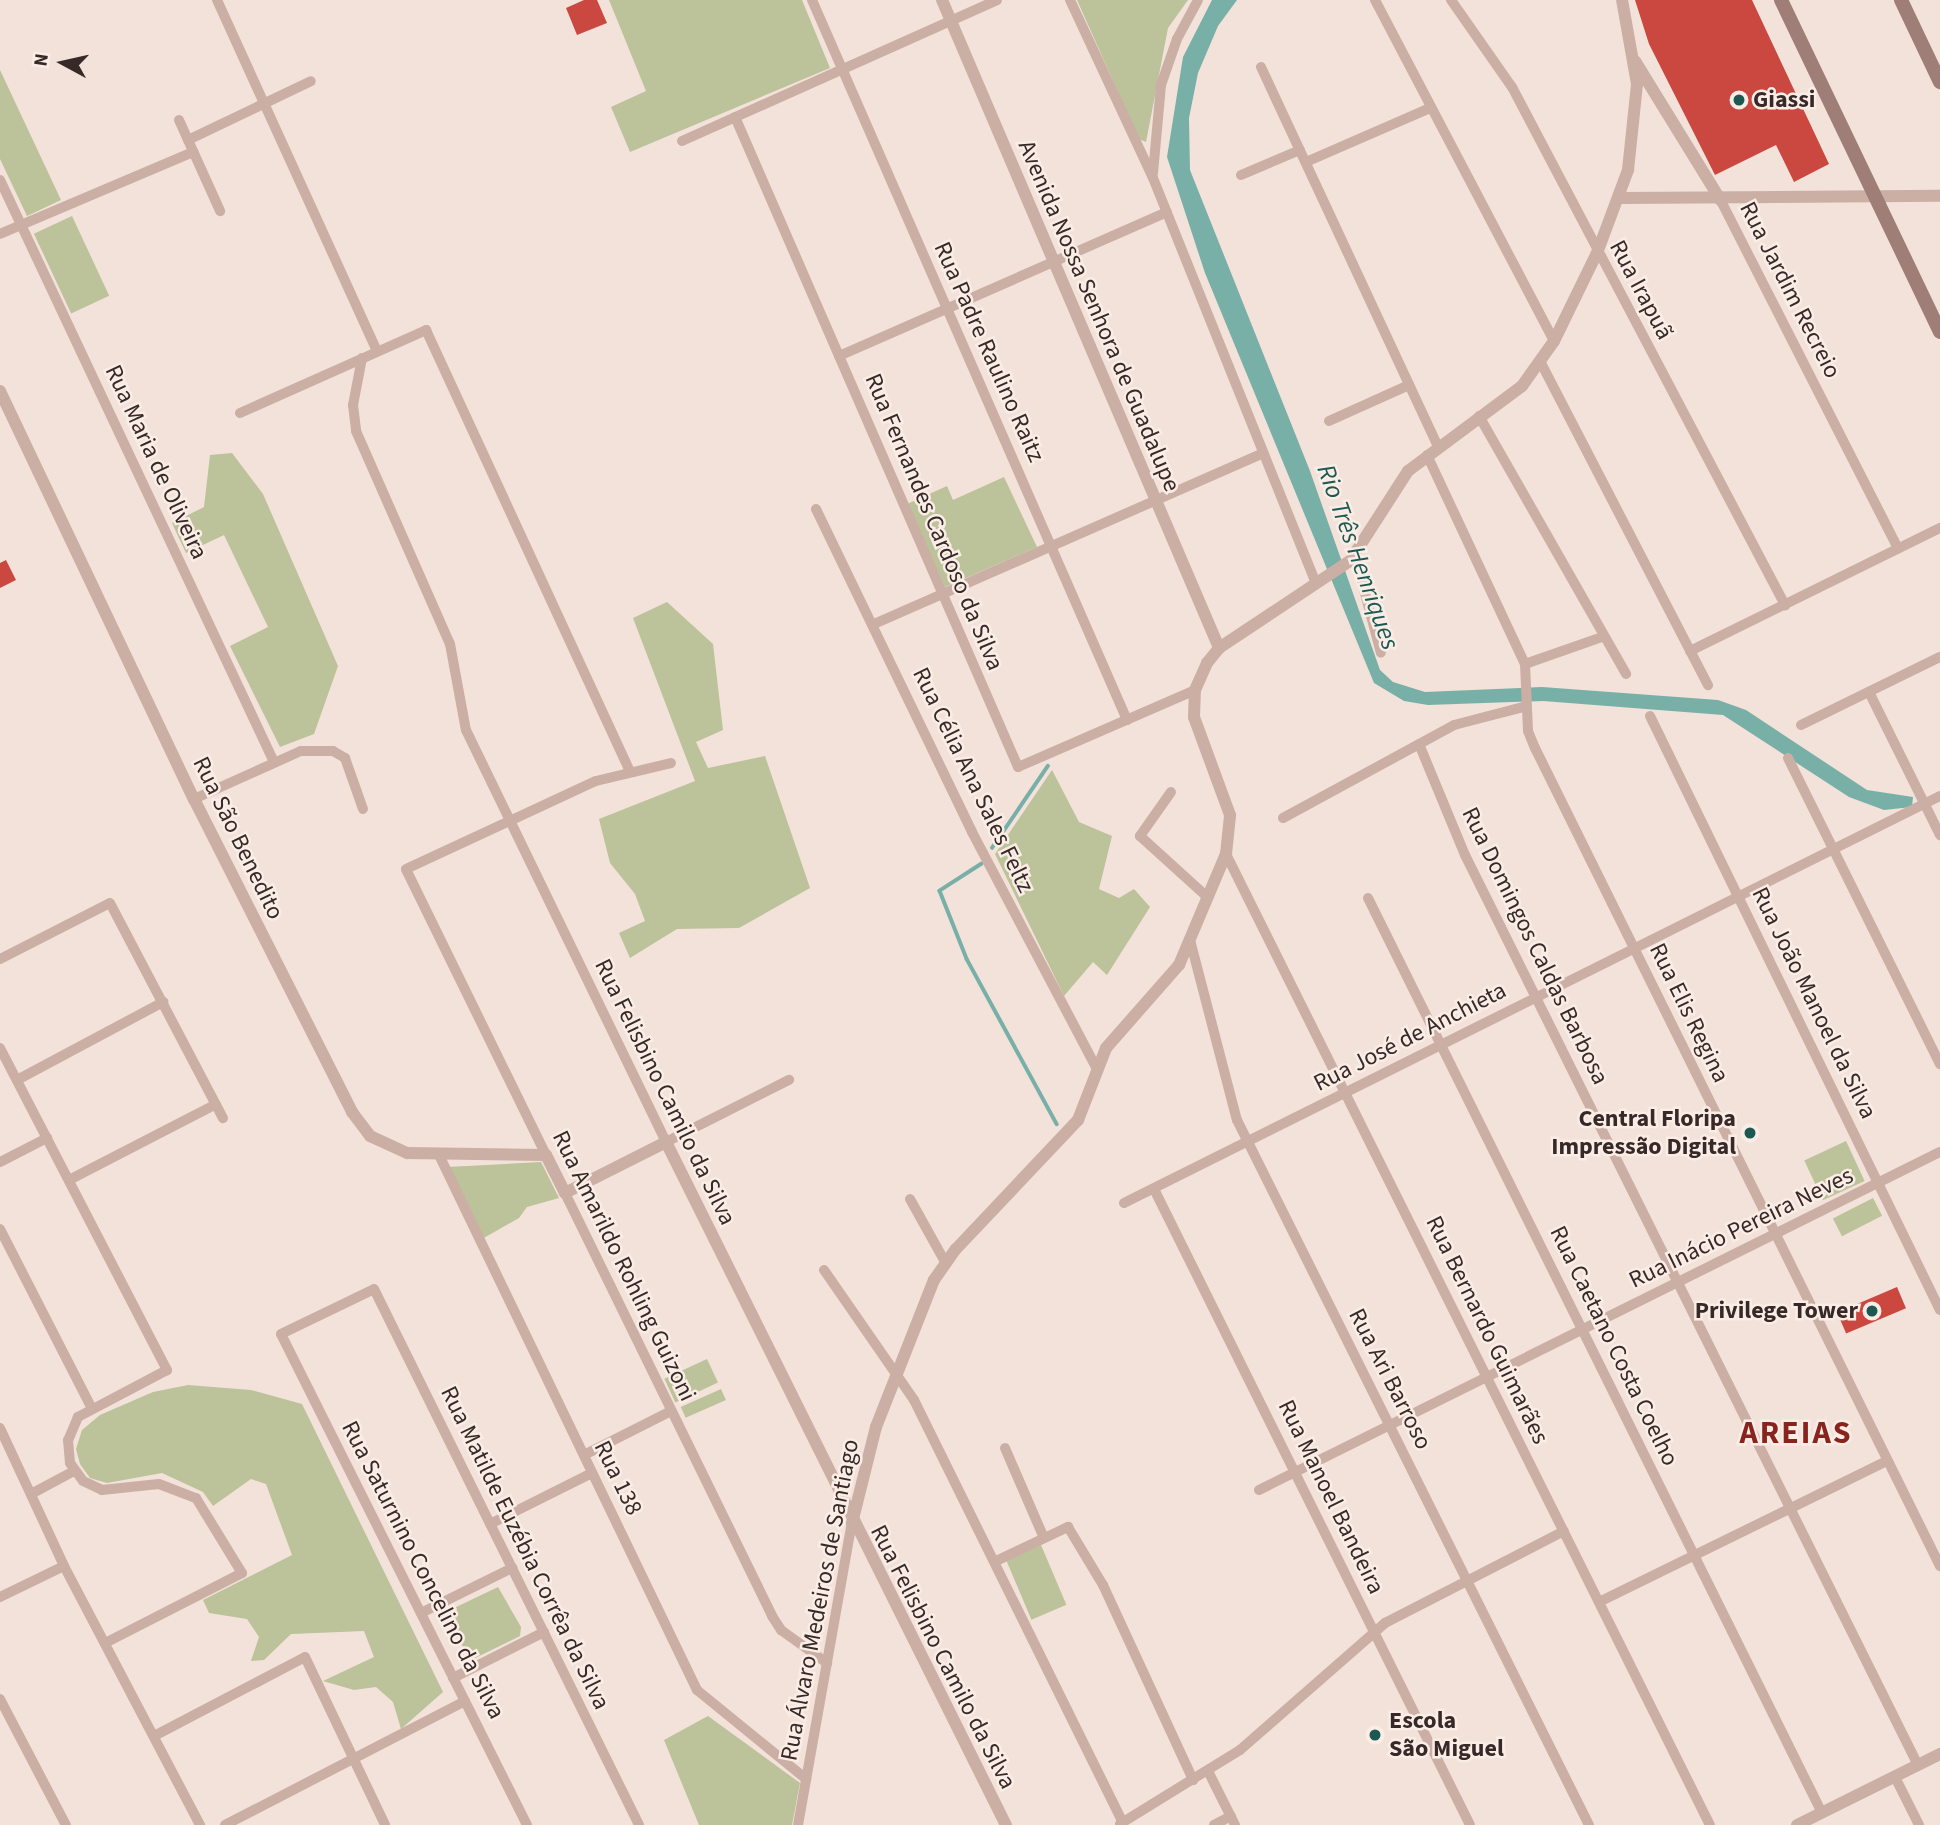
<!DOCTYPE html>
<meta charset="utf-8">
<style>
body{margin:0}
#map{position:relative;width:1940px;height:1825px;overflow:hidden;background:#f2e2da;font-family:"Source Sans 3",sans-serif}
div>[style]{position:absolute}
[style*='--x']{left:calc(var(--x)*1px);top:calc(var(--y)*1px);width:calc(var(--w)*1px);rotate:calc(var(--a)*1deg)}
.green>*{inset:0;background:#bcc299;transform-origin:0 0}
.water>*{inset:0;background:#78b0a8}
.stream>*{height:3.5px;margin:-1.75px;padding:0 1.75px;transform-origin:1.75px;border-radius:1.75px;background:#78b0a8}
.building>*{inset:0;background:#ca4840;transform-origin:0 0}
.minor>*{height:10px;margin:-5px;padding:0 5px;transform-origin:5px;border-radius:5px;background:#cbafa5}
.tertiary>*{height:12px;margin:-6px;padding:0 6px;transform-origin:6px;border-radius:6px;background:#cbafa5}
.secondary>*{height:14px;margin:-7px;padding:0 7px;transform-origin:7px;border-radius:7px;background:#9e7e77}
.dots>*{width:19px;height:19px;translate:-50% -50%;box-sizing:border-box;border:4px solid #faede6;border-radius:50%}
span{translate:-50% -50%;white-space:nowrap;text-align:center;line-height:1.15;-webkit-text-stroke:5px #faede6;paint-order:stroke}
.poi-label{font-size:24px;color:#362927;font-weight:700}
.left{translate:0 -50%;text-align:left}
.right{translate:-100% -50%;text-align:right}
.street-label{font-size:24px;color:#362927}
.water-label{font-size:26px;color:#1b5952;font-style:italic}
.district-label{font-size:32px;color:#88231d;font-weight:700;letter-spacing:2px}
.north{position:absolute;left:28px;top:28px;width:70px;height:70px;-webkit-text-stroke:5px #faede6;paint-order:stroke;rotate:278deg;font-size:19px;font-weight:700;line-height:28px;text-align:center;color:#362927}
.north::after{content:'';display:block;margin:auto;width:24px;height:32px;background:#362927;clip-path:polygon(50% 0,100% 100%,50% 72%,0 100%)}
</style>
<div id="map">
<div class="green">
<div style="clip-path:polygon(609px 0,802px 0,830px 68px,630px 152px,611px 107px,646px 91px)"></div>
<div style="clip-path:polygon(1077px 0,1188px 0,1168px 28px,1146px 142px,1139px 139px)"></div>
<div style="clip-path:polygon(0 70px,61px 200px,27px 216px,0 159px)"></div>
<div style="left:72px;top:216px;width:88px;height:42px;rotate:65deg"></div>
<div style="clip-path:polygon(232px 453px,263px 494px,338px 666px,314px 734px,280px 747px,230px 646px,268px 627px,224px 535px,186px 553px,172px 523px,204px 507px,210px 455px)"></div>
<div style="clip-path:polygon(1004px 477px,1037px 547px,945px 587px,907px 504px,947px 486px,953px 500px)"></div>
<div style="clip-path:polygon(667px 602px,713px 644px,723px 730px,696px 742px,708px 768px,765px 756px,810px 888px,739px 928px,677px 929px,630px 958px,619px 933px,645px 921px,635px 894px,610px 863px,599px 819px,695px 781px,633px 618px)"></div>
<div style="clip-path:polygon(1052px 770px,1079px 822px,1112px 836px,1099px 889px,1119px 898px,1134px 889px,1150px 907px,1107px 975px,1093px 962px,1064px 996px,995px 854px)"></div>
<div style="left:1846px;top:1141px;width:44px;height:46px;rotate:65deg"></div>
<div style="clip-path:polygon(541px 1162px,559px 1198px,527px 1207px,519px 1218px,482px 1239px,448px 1167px)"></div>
<div style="left:1873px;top:1198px;width:20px;height:45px;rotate:63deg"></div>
<div style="left:707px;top:1359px;width:26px;height:47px;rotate:65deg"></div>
<div style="clip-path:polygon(188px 1385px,251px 1390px,302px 1404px,443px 1692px,401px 1729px,393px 1702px,376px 1687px,354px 1690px,323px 1681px,374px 1657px,364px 1631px,291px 1634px,264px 1660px,251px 1661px,259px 1637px,247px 1619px,209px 1613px,203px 1600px,292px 1555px,266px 1484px,251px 1479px,213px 1506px,203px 1492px,162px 1473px,107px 1483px,90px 1478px,80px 1464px,76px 1449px,82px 1430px,100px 1415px,153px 1392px)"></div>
<div style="left:721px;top:1389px;width:12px;height:44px;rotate:66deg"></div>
<div style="left:1041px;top:1545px;width:65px;height:38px;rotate:67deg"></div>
<div style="clip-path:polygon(498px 1587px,521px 1627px,520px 1636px,471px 1660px,447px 1620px,448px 1611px)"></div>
<div style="clip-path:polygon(708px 1716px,800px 1783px,792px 1825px,699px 1825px,664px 1740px)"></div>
</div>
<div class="water">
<div style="clip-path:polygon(1212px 0,1237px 0,1218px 26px,1198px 73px,1189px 118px,1190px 170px,1310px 471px,1380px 670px,1393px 682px,1425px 692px,1542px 687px,1718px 700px,1746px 710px,1867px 790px,1913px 797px,1912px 807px,1884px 810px,1849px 797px,1723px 715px,1543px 701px,1428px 705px,1404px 701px,1374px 683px,1205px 273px,1167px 157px,1183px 57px)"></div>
</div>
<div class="stream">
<div style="--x:992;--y:848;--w:99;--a:-55.7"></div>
<div style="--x:982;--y:864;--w:50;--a:147.3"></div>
<div style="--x:940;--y:891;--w:73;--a:68.3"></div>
<div style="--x:967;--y:959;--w:188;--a:61.4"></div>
</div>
<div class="building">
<div style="clip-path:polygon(584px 0,597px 0,607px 23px,577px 35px,566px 8px)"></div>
<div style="clip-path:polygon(1635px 0,1752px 0,1829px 164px,1794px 182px,1776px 145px,1715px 175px,1649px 44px)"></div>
<div style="clip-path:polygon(6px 560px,16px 580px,0 588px,0 563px)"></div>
<div style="left:1897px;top:1287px;width:23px;height:65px;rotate:67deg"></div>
</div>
<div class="minor">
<div style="--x:217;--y:0;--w:386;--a:65.5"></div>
<div style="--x:812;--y:0;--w:786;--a:66.37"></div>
<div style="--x:1070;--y:0;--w:196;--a:65"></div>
<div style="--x:1153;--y:178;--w:437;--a:68.1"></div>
<div style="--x:1375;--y:0;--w:385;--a:62.3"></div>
<div style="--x:1451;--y:0;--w:106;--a:55"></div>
<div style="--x:1512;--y:87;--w:586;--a:62.21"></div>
<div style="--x:1261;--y:67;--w:419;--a:65"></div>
<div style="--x:735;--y:117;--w:709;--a:66.47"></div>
<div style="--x:1018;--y:767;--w:193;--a:-23.5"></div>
<div style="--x:179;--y:120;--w:100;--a:65.7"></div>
<div style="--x:188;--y:140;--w:136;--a:-25.6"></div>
<div style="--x:682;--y:141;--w:345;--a:-24.1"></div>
<div style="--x:1306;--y:162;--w:135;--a:-23.5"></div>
<div style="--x:1153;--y:173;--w:88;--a:-84.8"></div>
<div style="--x:1161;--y:85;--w:49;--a:-70.8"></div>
<div style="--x:1177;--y:39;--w:44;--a:-61.7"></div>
<div style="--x:1241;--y:175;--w:64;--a:-23"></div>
<div style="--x:0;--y:180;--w:643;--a:64.79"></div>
<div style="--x:1721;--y:201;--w:390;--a:63"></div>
<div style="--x:0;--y:234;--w:210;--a:-23"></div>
<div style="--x:839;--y:356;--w:358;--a:-23.7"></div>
<div style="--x:362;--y:358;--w:48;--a:100.8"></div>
<div style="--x:353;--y:405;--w:26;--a:83"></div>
<div style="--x:356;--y:431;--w:233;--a:66.2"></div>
<div style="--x:450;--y:644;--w:87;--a:79.5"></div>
<div style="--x:466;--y:730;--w:458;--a:64.1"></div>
<div style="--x:666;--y:1142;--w:138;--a:-26.8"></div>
<div style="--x:1541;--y:363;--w:363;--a:62.6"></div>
<div style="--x:240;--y:413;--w:204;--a:-24"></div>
<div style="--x:426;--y:330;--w:485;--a:65.2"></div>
<div style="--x:1479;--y:416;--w:297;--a:60.3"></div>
<div style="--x:1329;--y:421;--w:88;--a:-24.2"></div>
<div style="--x:1427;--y:455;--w:231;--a:64.9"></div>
<div style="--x:1525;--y:664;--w:67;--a:87.4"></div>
<div style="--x:1528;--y:731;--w:18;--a:68"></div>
<div style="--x:1535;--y:748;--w:913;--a:63.66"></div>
<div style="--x:816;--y:509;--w:359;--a:64.2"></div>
<div style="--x:972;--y:832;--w:266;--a:62.2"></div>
<div style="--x:1355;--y:556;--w:100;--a:75"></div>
<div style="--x:874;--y:624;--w:425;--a:-23.7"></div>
<div style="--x:1690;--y:651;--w:279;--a:-26.2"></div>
<div style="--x:1525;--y:664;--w:82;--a:-19.3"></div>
<div style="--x:1869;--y:692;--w:160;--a:63.6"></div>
<div style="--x:1650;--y:716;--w:661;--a:63.98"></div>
<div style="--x:1801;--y:725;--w:155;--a:-26.1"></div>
<div style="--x:1419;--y:744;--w:120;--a:67.5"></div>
<div style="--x:1465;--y:855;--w:1017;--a:63.54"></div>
<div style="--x:1788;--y:758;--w:342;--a:63.6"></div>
<div style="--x:1171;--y:792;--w:54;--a:125.2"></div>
<div style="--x:1140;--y:836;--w:88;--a:42.2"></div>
<div style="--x:194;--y:799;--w:117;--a:-24.2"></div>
<div style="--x:301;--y:751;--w:32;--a:0"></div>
<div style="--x:333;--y:751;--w:14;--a:30"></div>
<div style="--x:345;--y:758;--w:54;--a:70.6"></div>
<div style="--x:1283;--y:818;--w:195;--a:-28.5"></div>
<div style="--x:1454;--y:725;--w:75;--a:-14.6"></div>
<div style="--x:1226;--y:854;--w:1085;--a:63.51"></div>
<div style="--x:1368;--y:898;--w:1021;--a:63.61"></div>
<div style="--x:1190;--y:940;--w:186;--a:75.4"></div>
<div style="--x:1237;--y:1120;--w:788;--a:63.47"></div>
<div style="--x:0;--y:959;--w:123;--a:-27"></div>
<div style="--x:110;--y:903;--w:243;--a:62.3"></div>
<div style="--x:0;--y:1048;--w:363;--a:62.6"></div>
<div style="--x:167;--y:1370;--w:101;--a:152.2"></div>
<div style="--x:78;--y:1417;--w:25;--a:113"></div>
<div style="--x:68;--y:1440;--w:23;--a:85"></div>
<div style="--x:70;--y:1463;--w:22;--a:54"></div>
<div style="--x:83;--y:1481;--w:21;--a:25"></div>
<div style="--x:102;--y:1490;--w:57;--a:-6"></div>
<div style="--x:159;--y:1484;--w:40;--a:21"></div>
<div style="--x:196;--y:1498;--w:88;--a:58.5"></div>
<div style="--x:242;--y:1573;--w:154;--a:152.9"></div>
<div style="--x:17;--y:1080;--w:166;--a:-28.1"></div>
<div style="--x:546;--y:1155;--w:318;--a:-116.1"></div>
<div style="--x:406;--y:869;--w:209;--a:-24.9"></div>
<div style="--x:596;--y:781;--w:77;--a:-13.5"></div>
<div style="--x:440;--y:1157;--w:592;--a:64.26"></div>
<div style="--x:697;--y:1690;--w:141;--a:39.2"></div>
<div style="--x:0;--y:1162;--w:53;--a:-27.1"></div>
<div style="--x:69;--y:1180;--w:165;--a:-27.3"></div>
<div style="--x:1154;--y:1189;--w:710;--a:63.58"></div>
<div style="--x:565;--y:1193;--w:471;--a:63.9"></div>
<div style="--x:772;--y:1616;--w:17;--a:57"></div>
<div style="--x:781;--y:1630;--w:57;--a:35.7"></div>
<div style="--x:910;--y:1199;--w:72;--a:60.9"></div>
<div style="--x:1124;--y:1203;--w:912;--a:-26.51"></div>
<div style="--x:0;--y:1229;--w:200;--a:62.9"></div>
<div style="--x:824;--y:1270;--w:158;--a:55.3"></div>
<div style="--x:914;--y:1400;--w:471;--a:63.7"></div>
<div style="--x:0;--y:1428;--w:152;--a:65.1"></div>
<div style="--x:64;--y:1566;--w:293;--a:62.3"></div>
<div style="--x:1005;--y:1448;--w:98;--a:66.6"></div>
<div style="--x:584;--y:1455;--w:97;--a:-26.8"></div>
<div style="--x:1259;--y:1490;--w:760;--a:-26.4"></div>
<div style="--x:31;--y:1494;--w:49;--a:-28.1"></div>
<div style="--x:490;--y:1524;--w:114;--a:-26.6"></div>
<div style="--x:996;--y:1561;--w:80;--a:-25.3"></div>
<div style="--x:1068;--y:1527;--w:68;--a:58.9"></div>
<div style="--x:1103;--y:1585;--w:215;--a:65.2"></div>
<div style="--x:0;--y:1597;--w:71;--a:-25.8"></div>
<div style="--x:1599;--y:1602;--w:321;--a:-26.1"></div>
<div style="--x:421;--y:1613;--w:102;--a:-26.3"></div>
<div style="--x:453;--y:1678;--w:102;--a:-26.8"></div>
<div style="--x:0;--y:1699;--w:142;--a:62.4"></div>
<div style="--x:156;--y:1735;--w:168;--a:-27.6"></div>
<div style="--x:305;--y:1657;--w:186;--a:64.5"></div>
<div style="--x:1208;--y:1771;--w:60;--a:63.4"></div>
<div style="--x:1895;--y:1777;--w:54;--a:63.4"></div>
<div style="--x:1120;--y:1824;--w:141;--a:-31.7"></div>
<div style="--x:1240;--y:1750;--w:193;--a:-41.2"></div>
<div style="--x:1385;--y:1623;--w:201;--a:-27.2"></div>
<div style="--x:225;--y:1825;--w:270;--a:-27.3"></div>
<div style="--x:527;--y:1825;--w:549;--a:-116.61"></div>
<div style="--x:281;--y:1334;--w:103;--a:-25.8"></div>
<div style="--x:374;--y:1289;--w:598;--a:63.69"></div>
<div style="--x:798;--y:1825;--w:307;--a:-79.9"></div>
<div style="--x:1214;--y:1825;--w:19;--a:-28"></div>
</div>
<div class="tertiary">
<div style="--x:942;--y:0;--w:705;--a:66.85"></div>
<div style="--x:1635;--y:61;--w:164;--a:58.4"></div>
<div style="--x:1620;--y:198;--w:320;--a:-0.4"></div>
<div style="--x:0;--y:391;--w:452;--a:64.6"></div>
<div style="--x:194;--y:799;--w:351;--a:63.2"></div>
<div style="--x:352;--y:1112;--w:30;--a:53"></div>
<div style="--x:370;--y:1136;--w:41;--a:24.7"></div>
<div style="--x:407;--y:1153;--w:139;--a:0.8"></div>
<div style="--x:546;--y:1155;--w:42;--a:63.4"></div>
<div style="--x:565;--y:1193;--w:113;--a:-26.8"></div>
<div style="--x:666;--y:1142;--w:763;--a:63.54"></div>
<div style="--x:852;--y:1523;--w:99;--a:-76"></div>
<div style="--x:876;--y:1427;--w:158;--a:-68.5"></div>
<div style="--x:934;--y:1280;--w:38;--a:-55"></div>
<div style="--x:956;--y:1249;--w:178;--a:-46.6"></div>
<div style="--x:1078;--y:1120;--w:77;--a:-68.7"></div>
<div style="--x:1106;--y:1048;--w:111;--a:-48.7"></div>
<div style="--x:1179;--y:965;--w:121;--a:-67.1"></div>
<div style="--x:1226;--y:854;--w:39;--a:-84"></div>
<div style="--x:1230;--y:815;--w:104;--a:-110.2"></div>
<div style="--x:1194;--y:717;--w:27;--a:-88"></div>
<div style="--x:1195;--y:690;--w:30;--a:-66"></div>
<div style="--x:1207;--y:663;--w:19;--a:-51"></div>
<div style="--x:1219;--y:648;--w:157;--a:-33.6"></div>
<div style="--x:1350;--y:561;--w:107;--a:-57.2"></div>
<div style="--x:1408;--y:471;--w:142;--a:-36.7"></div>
<div style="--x:1522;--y:386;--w:55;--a:-54.6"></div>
<div style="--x:1554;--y:341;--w:98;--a:-64"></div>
<div style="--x:1597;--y:253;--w:89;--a:-69.5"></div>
<div style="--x:1628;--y:170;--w:86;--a:-84"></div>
<div style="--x:1637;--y:84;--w:85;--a:-100.1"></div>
<div style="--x:1797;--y:1825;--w:160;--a:-26.4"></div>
</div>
<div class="secondary">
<div style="--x:1781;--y:0;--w:368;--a:64.4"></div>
<div style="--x:1901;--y:0;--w:91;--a:64.6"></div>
</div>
<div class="dots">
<div style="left:1739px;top:100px;background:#1b5952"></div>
<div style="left:1750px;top:1133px;background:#1b5952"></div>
<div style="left:1872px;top:1311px;background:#1b5952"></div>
<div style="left:1375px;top:1735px;background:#1b5952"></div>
</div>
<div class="poi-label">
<span class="left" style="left:1753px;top:100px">Giassi</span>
<span class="right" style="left:1736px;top:1133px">Central Floripa<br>Impressão Digital</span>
<span class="right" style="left:1858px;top:1311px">Privilege Tower</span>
<span class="left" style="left:1389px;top:1735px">Escola<br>São Miguel</span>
</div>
<div class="street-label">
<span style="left:1641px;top:290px;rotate:62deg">Rua Irapuã</span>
<span style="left:1790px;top:290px;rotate:63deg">Rua Jardim Recreio</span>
<span style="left:1099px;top:316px;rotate:67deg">Avenida Nossa Senhora de Guadalupe</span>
<span style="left:989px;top:352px;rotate:66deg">Rua Padre Raulino Raitz</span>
<span style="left:156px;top:462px;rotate:65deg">Rua Maria de Oliveira</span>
<span style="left:934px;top:522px;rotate:67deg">Rua Fernandes Cardoso da Silva</span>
<span style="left:973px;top:780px;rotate:64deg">Rua Célia Ana Sales Feltz</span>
<span style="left:238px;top:838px;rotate:64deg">Rua São Benedito</span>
<span style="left:1535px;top:946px;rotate:64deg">Rua Domingos Caldas Barbosa</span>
<span style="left:1814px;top:1003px;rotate:64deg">Rua João Manoel da Silva</span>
<span style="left:1689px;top:1013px;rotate:64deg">Rua Elis Regina</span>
<span style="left:1410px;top:1037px;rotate:-27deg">Rua José de Anchieta</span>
<span style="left:665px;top:1092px;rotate:64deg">Rua Felisbino Camilo da Silva</span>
<span style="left:1741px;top:1228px;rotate:-26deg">Rua Inácio Pereira Neves</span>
<span style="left:624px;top:1266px;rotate:64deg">Rua Amarildo Rohling Guizoni</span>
<span style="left:1487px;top:1330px;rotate:64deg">Rua Bernardo Guimarães</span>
<span style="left:1614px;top:1346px;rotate:64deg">Rua Caetano Costa Coelho</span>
<span style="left:1390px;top:1379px;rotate:63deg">Rua Ari Barroso</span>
<span style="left:618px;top:1478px;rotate:64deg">Rua 138</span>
<span style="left:1331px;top:1497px;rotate:64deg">Rua Manoel Bandeira</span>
<span style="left:525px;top:1548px;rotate:64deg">Rua Matilde Euzébia Corrêa da Silva</span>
<span style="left:423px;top:1570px;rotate:63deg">Rua Saturnino Concelino da Silva</span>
<span style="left:820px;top:1600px;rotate:-79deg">Rua Álvaro Medeiros de Santiago</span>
<span style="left:943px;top:1657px;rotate:63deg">Rua Felisbino Camilo da Silva</span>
</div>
<div class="water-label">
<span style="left:1358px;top:557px;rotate:70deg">Rio Três Henriques</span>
</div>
<div class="district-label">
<span style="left:1796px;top:1433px">AREIAS</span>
</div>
<div class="north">N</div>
</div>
